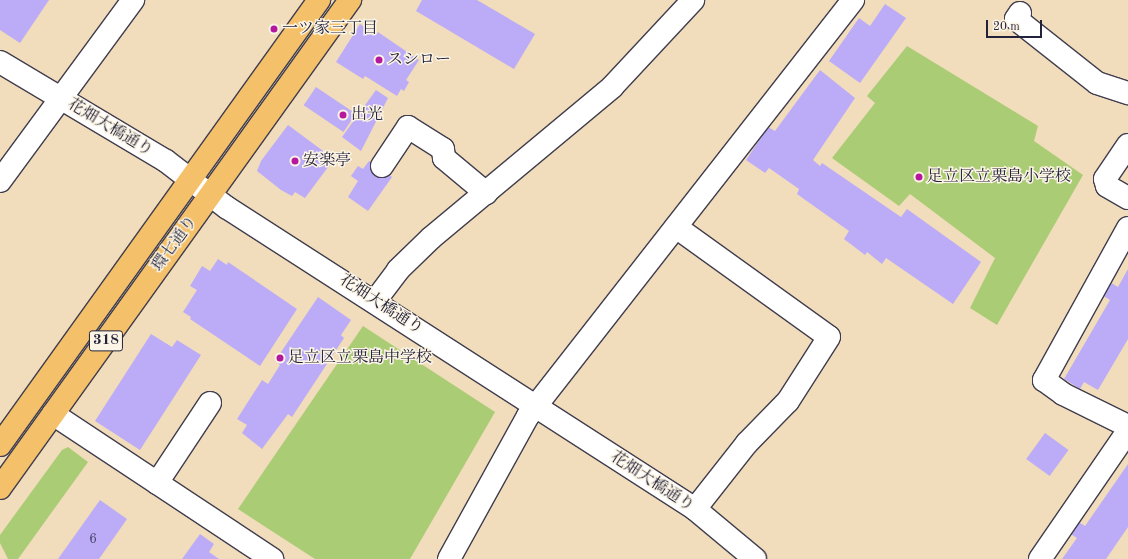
<!DOCTYPE html>
<meta charset="utf-8">
<style>
body{margin:0}
#map{position:relative;width:1128px;height:559px;overflow:hidden;background:#f1dcbb;font-family:"Old Standard TT","Noto Serif JP",serif}
div>[style]{position:absolute}
[style*='--x']{left:calc(var(--x)*1px);top:calc(var(--y)*1px);width:calc(var(--w)*1px);rotate:calc(var(--a)*1deg)}
.green>*{inset:0;background:#aacc75}
.building>*{inset:0;background:#bcacf7;transform-origin:0 0}
.roads{filter:drop-shadow(1px 0 #413e4e) drop-shadow(-1px 0 #413e4e) drop-shadow(0 1px #413e4e) drop-shadow(0 -1px #413e4e)}
.minor>*{height:22px;margin:-11px;padding:0 11px;transform-origin:11px;border-radius:11px;background:#fff}
.major>*{height:22px;margin:-11px;padding:0 11px;transform-origin:11px;border-radius:11px;background:#f4c16a}
.dots>*{width:11px;height:11px;translate:-50% -50%;box-sizing:border-box;border:2px solid #fcf5e5;border-radius:50%}
span{translate:-50% -50%;white-space:nowrap;text-align:center;line-height:1.15;-webkit-text-stroke:3px #fcf5e5;paint-order:stroke}
.number-label{font-size:14px;color:#48446a}
.number-label span{-webkit-text-stroke-width:0}
.shield-label span{padding:1px 3px;background:#fcf5e5;border:1px solid;border-radius:3px;-webkit-text-stroke-width:0}
.shield-label{font-size:15px;color:#22223b;font-weight:700}
.poi-label{font-size:16px;color:#22223b}
.left{translate:0 -50%;text-align:left}
.street-label{font-size:16px;color:#22223b}
.scale{position:absolute;left:986px;top:20px;width:56px;height:18px;box-sizing:border-box;border:2px solid #22223b;border-top:0;padding-left:5px;font-size:12px;line-height:14px;white-space:nowrap;color:#22223b;-webkit-text-stroke:3px #fcf5e5;paint-order:stroke}
</style>
<div id="map">
<div class="green">
<div style="clip-path:polygon(907px 46px,1038px 126px,1034px 141px,1083px 175px,997px 325px,970px 308px,995px 258px,910px 194px,899px 206px,832px 158px,875px 103px,867px 96px)"></div>
<div style="clip-path:polygon(363px 326px,495px 412px,410px 559px,315px 559px,238px 509px)"></div>
<div style="clip-path:polygon(68px 447px,88px 462px,18px 559px,8px 559px,0 543px,0 535px,62px 450px)"></div>
</div>
<div class="building">
<div style="clip-path:polygon(0 0,49px 0,20px 43px,0 30px)"></div>
<div style="clip-path:polygon(422px 0,477px 0,535px 34px,514px 69px,416px 11px)"></div>
<div style="clip-path:polygon(885px 4px,906px 18px,860px 83px,829px 61px,859px 18px,870px 26px)"></div>
<div style="clip-path:polygon(360px 24px,376px 35px,378px 32px,419px 60px,406px 80px,409px 82px,404px 91px,401px 89px,397px 96px,365px 76px,363px 79px,336px 62px)"></div>
<div style="clip-path:polygon(820px 70px,855px 98px,813px 160px,820px 166px,822px 163px,901px 217px,907px 209px,981px 262px,953px 304px,886px 258px,882px 264px,867px 252px,865px 255px,844px 239px,849px 231px,797px 194px,799px 189px,769px 168px,765px 173px,746px 160px,768px 127px,775px 131px)"></div>
<div style="left:316px;top:87px;width:48px;height:22px;rotate:34deg"></div>
<div style="clip-path:polygon(376px 90px,388px 98px,361px 151px,342px 137px)"></div>
<div style="clip-path:polygon(288px 125px,334px 159px,305px 198px,295px 192px,292px 196px,281px 190px,257px 171px,261px 161px)"></div>
<div style="clip-path:polygon(369px 161px,392px 177px,368px 211px,348px 197px,358px 181px,351px 176px,358px 166px,363px 169px)"></div>
<div style="clip-path:polygon(218px 259px,227px 265px,228px 262px,297px 309px,260px 366px,190px 319px,191px 317px,183px 312px,197px 290px,190px 286px,202px 266px,210px 271px)"></div>
<div style="clip-path:polygon(1128px 269px,1128px 339px,1098px 390px,1084px 382px,1080px 389px,1064px 379px,1110px 300px,1100px 294px,1108px 281px,1118px 287px)"></div>
<div style="clip-path:polygon(318px 297px,351px 320px,341px 335px,344px 338px,292px 417px,288px 414px,262px 449px,242px 433px,247px 425px,237px 419px,262px 380px,268px 384px,280px 365px,275px 361px)"></div>
<div style="clip-path:polygon(151px 334px,172px 347px,177px 340px,201px 355px,140px 450px,95px 421px)"></div>
<div style="left:1045px;top:433px;width:29px;height:32px;rotate:36deg"></div>
<div style="clip-path:polygon(1128px 464px,1128px 527px,1106px 559px,1062px 559px,1077px 538px,1069px 533px,1077px 521px,1085px 526px)"></div>
<div style="clip-path:polygon(100px 500px,127px 519px,99px 559px,58px 559px)"></div>
<div style="clip-path:polygon(200px 534px,214px 544px,209px 552px,219px 559px,182px 559px)"></div>
</div>
<div class="roads">
<div class="minor">
<div style="--x:1020;--y:13;--w:7;--a:124"></div>
<div style="--x:1016;--y:19;--w:103;--a:38.3"></div>
<div style="--x:1097;--y:83;--w:33;--a:18"></div>
<div style="--x:0;--y:62;--w:193;--a:30.8"></div>
<div style="--x:166;--y:161;--w:76;--a:37.5"></div>
<div style="--x:226;--y:207;--w:558;--a:32.78"></div>
<div style="--x:695;--y:509;--w:78;--a:39.8"></div>
<div style="--x:1128;--y:145;--w:41;--a:124.1"></div>
<div style="--x:1105;--y:179;--w:7;--a:74"></div>
<div style="--x:1107;--y:186;--w:24;--a:30"></div>
<div style="--x:382;--y:166;--w:47;--a:-56.3"></div>
<div style="--x:408;--y:127;--w:41;--a:32.2"></div>
<div style="--x:443;--y:149;--w:9;--a:84"></div>
<div style="--x:444;--y:158;--w:55;--a:39.8"></div>
<div style="--x:0;--y:181;--w:225;--a:-53.7"></div>
<div style="--x:676;--y:227;--w:188;--a:35.7"></div>
<div style="--x:829;--y:337;--w:76;--a:122.6"></div>
<div style="--x:788;--y:401;--w:59;--a:134.3"></div>
<div style="--x:747;--y:443;--w:84;--a:128.2"></div>
<div style="--x:1128;--y:228;--w:174;--a:118.9"></div>
<div style="--x:1044;--y:380;--w:24;--a:36"></div>
<div style="--x:1063;--y:394;--w:72;--a:26.2"></div>
<div style="--x:375;--y:301;--w:39;--a:-53"></div>
<div style="--x:398;--y:270;--w:46;--a:-44.1"></div>
<div style="--x:431;--y:238;--w:236;--a:-39.8"></div>
<div style="--x:612;--y:87;--w:119;--a:-47"></div>
<div style="--x:53;--y:414;--w:263;--a:33.5"></div>
<div style="--x:157;--y:483;--w:96;--a:-56.5"></div>
<div style="--x:449;--y:559;--w:163;--a:-61.1"></div>
<div style="--x:528;--y:416;--w:528;--a:-52"></div>
<div style="--x:1040;--y:559;--w:155;--a:-55.5"></div>
</div>
<div class="major">
<div style="--x:0;--y:445;--w:548;--a:-54.37"></div>
<div style="--x:0;--y:488;--w:601;--a:-54.35"></div>
</div>
</div>
<div class="dots">
<div style="left:274px;top:29px;background:#b5179e"></div>
<div style="left:379px;top:60px;background:#b5179e"></div>
<div style="left:343px;top:115px;background:#b5179e"></div>
<div style="left:295px;top:161px;background:#b5179e"></div>
<div style="left:919px;top:177px;background:#b5179e"></div>
<div style="left:280px;top:358px;background:#b5179e"></div>
</div>
<div class="number-label">
<span style="left:93px;top:539px">6</span>
</div>
<div class="shield-label">
<span style="left:106px;top:341px">318</span>
</div>
<div class="poi-label">
<span class="left" style="left:282px;top:29px">一ツ家三丁目</span>
<span class="left" style="left:387px;top:60px">スシロー</span>
<span class="left" style="left:351px;top:115px">出光</span>
<span class="left" style="left:303px;top:161px">安楽亭</span>
<span class="left" style="left:927px;top:177px">足立区立栗島小学校</span>
<span class="left" style="left:288px;top:358px">足立区立栗島中学校</span>
</div>
<div class="street-label">
<span style="left:110px;top:128px;rotate:31deg">花畑大橋通り</span>
<span style="left:175px;top:244px;rotate:-54deg">環七通り</span>
<span style="left:381px;top:305px;rotate:33deg">花畑大橋通り</span>
<span style="left:652px;top:482px;rotate:33deg">花畑大橋通り</span>
</div>
<div class="scale">20 m</div>
</div>
